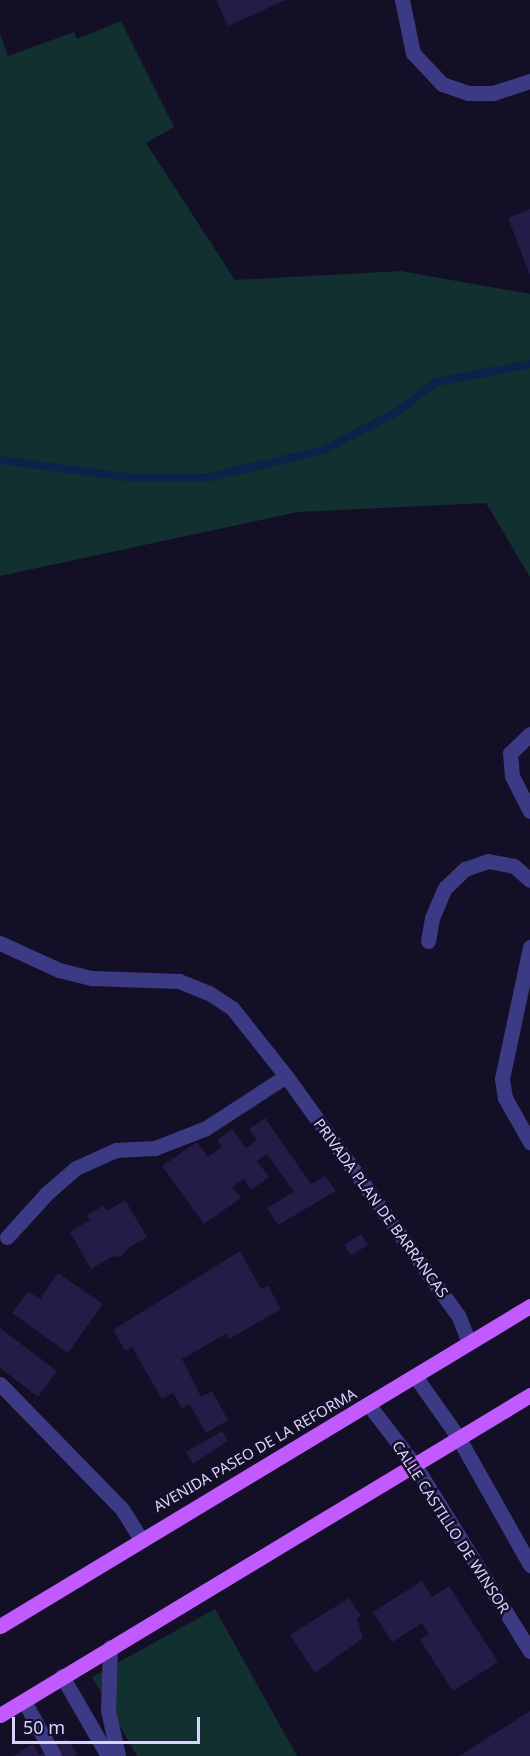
<!DOCTYPE html>
<style>
body{margin:0}
#map{position:relative;width:530px;height:1756px;overflow:hidden;background:#130f26;font-family:"Noto Sans",sans-serif}
div>[style]{position:absolute}
[style*='--x']{left:calc(var(--x)*1px);top:calc(var(--y)*1px);width:calc(var(--w)*1px);rotate:calc(var(--a)*1deg)}
.green>*{inset:0;background:#12302f}
.stream>*{height:8px;margin:-4px;padding:0 4px;transform-origin:4px;border-radius:4px;background:#0c2248}
.building>*{inset:0;background:#241b47;transform-origin:0 0}
.minor>*{height:15px;margin:-7.5px;padding:0 7.5px;transform-origin:7.5px;border-radius:7.5px;background:#3d3a85}
.major>*{height:15px;margin:-7.5px;padding:0 7.5px;transform-origin:7.5px;border-radius:7.5px;background:#c25bff}
span{translate:-50% -50%;white-space:nowrap;text-align:center;line-height:1.15;-webkit-text-stroke:5px #130f26;paint-order:stroke}
.street-label{font-size:15px;color:#d9d4ff}
.scale{position:absolute;left:12px;top:1717px;width:188px;height:27px;box-sizing:border-box;border:3px solid #d9d4ff;border-top:0;padding-left:8px;font-size:18px;line-height:21px;white-space:nowrap;color:#d9d4ff;-webkit-text-stroke:4px #130f26;paint-order:stroke}
</style>
<div id="map">
<div class="green">
<div style="clip-path:polygon(121px 21px,174px 127px,146px 143px,235px 280px,401px 271px,530px 294px,530px 577px,486px 503px,298px 512px,0 576px,0 34px,8px 56px,74px 32px,77px 39px)"></div>
<div style="clip-path:polygon(215px 1609px,297px 1756px,137px 1756px,92px 1677px)"></div>
</div>
<div class="stream">
<div style="--x:0;--y:460;--w:126;--a:7.7"></div>
<div style="--x:125;--y:477;--w:85;--a:0"></div>
<div style="--x:210;--y:477;--w:117;--a:-13.3"></div>
<div style="--x:324;--y:450;--w:86;--a:-27.8"></div>
<div style="--x:400;--y:410;--w:46;--a:-37.9"></div>
<div style="--x:436;--y:382;--w:96;--a:-10.8"></div>
</div>
<div class="building">
<div style="clip-path:polygon(216px 0,286px 0,228px 26px)"></div>
<div style="clip-path:polygon(530px 209px,530px 275px,508px 218px)"></div>
<div style="clip-path:polygon(265px 1118px,311px 1184px,325px 1176px,336px 1191px,278px 1225px,267px 1208px,294px 1192px,267px 1154px,257px 1161px,269px 1177px,251px 1190px,244px 1179px,232px 1187px,241px 1198px,204px 1224px,162px 1166px,197px 1142px,208px 1157px,222px 1147px,217px 1140px,232px 1129px,246px 1148px,257px 1140px,249px 1129px)"></div>
<div style="clip-path:polygon(125px 1200px,147px 1237px,128px 1248px,122px 1256px,112px 1257px,91px 1269px,70px 1232px,90px 1220px,87px 1215px,103px 1206px,107px 1211px)"></div>
<div style="left:361px;top:1234px;width:13px;height:20px;rotate:58deg"></div>
<div style="clip-path:polygon(240px 1251px,261px 1289px,268px 1286px,281px 1309px,229px 1339px,226px 1334px,182px 1359px,201px 1397px,212px 1391px,228px 1420px,206px 1433px,189px 1404px,182px 1409px,173px 1393px,162px 1399px,132px 1347px,125px 1351px,113px 1330px)"></div>
<div style="clip-path:polygon(58px 1273px,103px 1304px,68px 1353px,12px 1313px,28px 1291px,40px 1299px)"></div>
<div style="clip-path:polygon(0 1328px,57px 1371px,38px 1397px,0 1368px)"></div>
<div style="clip-path:polygon(222px 1431px,228px 1441px,193px 1464px,186px 1452px)"></div>
<div style="clip-path:polygon(422px 1581px,432px 1597px,449px 1586px,498px 1662px,453px 1691px,420px 1640px,429px 1634px,422px 1623px,392px 1642px,373px 1612px)"></div>
<div style="clip-path:polygon(349px 1598px,361px 1616px,357px 1618px,363px 1638px,315px 1673px,290px 1635px)"></div>
<div style="clip-path:polygon(530px 1711px,530px 1756px,459px 1756px)"></div>
<div style="clip-path:polygon(67px 1738px,77px 1754px,74px 1756px,13px 1756px,33px 1744px,39px 1755px)"></div>
</div>
<div class="minor">
<div style="--x:402;--y:0;--w:54;--a:78.3"></div>
<div style="--x:413;--y:53;--w:42;--a:46.9"></div>
<div style="--x:442;--y:84;--w:28;--a:19"></div>
<div style="--x:468;--y:93;--w:25;--a:0"></div>
<div style="--x:493;--y:93;--w:39;--a:-18"></div>
<div style="--x:530;--y:734;--w:28;--a:136"></div>
<div style="--x:510;--y:753;--w:23;--a:85"></div>
<div style="--x:512;--y:776;--w:39;--a:63"></div>
<div style="--x:428;--y:941;--w:23;--a:-80"></div>
<div style="--x:432;--y:918;--w:33;--a:-67"></div>
<div style="--x:445;--y:888;--w:28;--a:-44"></div>
<div style="--x:465;--y:869;--w:24;--a:-19"></div>
<div style="--x:488;--y:861;--w:26;--a:11"></div>
<div style="--x:514;--y:866;--w:21;--a:41"></div>
<div style="--x:0;--y:943;--w:65;--a:24.6"></div>
<div style="--x:59;--y:970;--w:34;--a:14"></div>
<div style="--x:92;--y:978;--w:87;--a:2"></div>
<div style="--x:179;--y:981;--w:32;--a:22"></div>
<div style="--x:209;--y:993;--w:27;--a:33"></div>
<div style="--x:232;--y:1008;--w:87;--a:51.5"></div>
<div style="--x:286;--y:1076;--w:294;--a:54.3"></div>
<div style="--x:458;--y:1315;--w:29;--a:68"></div>
<div style="--x:530;--y:947;--w:135;--a:102"></div>
<div style="--x:502;--y:1079;--w:19;--a:81"></div>
<div style="--x:505;--y:1098;--w:51;--a:60.4"></div>
<div style="--x:7;--y:1237;--w:59;--a:-47.7"></div>
<div style="--x:47;--y:1193;--w:38;--a:-41"></div>
<div style="--x:76;--y:1168;--w:44;--a:-24.2"></div>
<div style="--x:116;--y:1150;--w:39;--a:-3"></div>
<div style="--x:155;--y:1148;--w:55;--a:-21.4"></div>
<div style="--x:206;--y:1128;--w:95;--a:-33"></div>
<div style="--x:415;--y:1376;--w:75;--a:54.8"></div>
<div style="--x:458;--y:1437;--w:147;--a:60.6"></div>
<div style="--x:0;--y:1384;--w:175;--a:45.7"></div>
<div style="--x:122;--y:1509;--w:34;--a:58"></div>
<div style="--x:368;--y:1404;--w:76;--a:52.5"></div>
<div style="--x:414;--y:1464;--w:220;--a:58.2"></div>
<div style="--x:110;--y:1647;--w:63;--a:91.8"></div>
<div style="--x:108;--y:1710;--w:47;--a:77.7"></div>
<div style="--x:62;--y:1676;--w:92;--a:60.1"></div>
<div style="--x:24;--y:1701;--w:63;--a:61.4"></div>
</div>
<div class="major">
<div style="--x:0;--y:1626;--w:619;--a:-31.12"></div>
<div style="--x:0;--y:1715;--w:619;--a:-31.12"></div>
</div>
<div class="street-label">
<span style="left:381px;top:1208px;rotate:54deg">PRIVADA PLAN DE BARRANCAS</span>
<span style="left:255px;top:1450px;rotate:-30deg">AVENIDA PASEO DE LA REFORMA</span>
<span style="left:451px;top:1527px;rotate:57deg">CALLE CASTILLO DE WINSOR</span>
</div>
<div class="scale">50 m</div>
</div>
